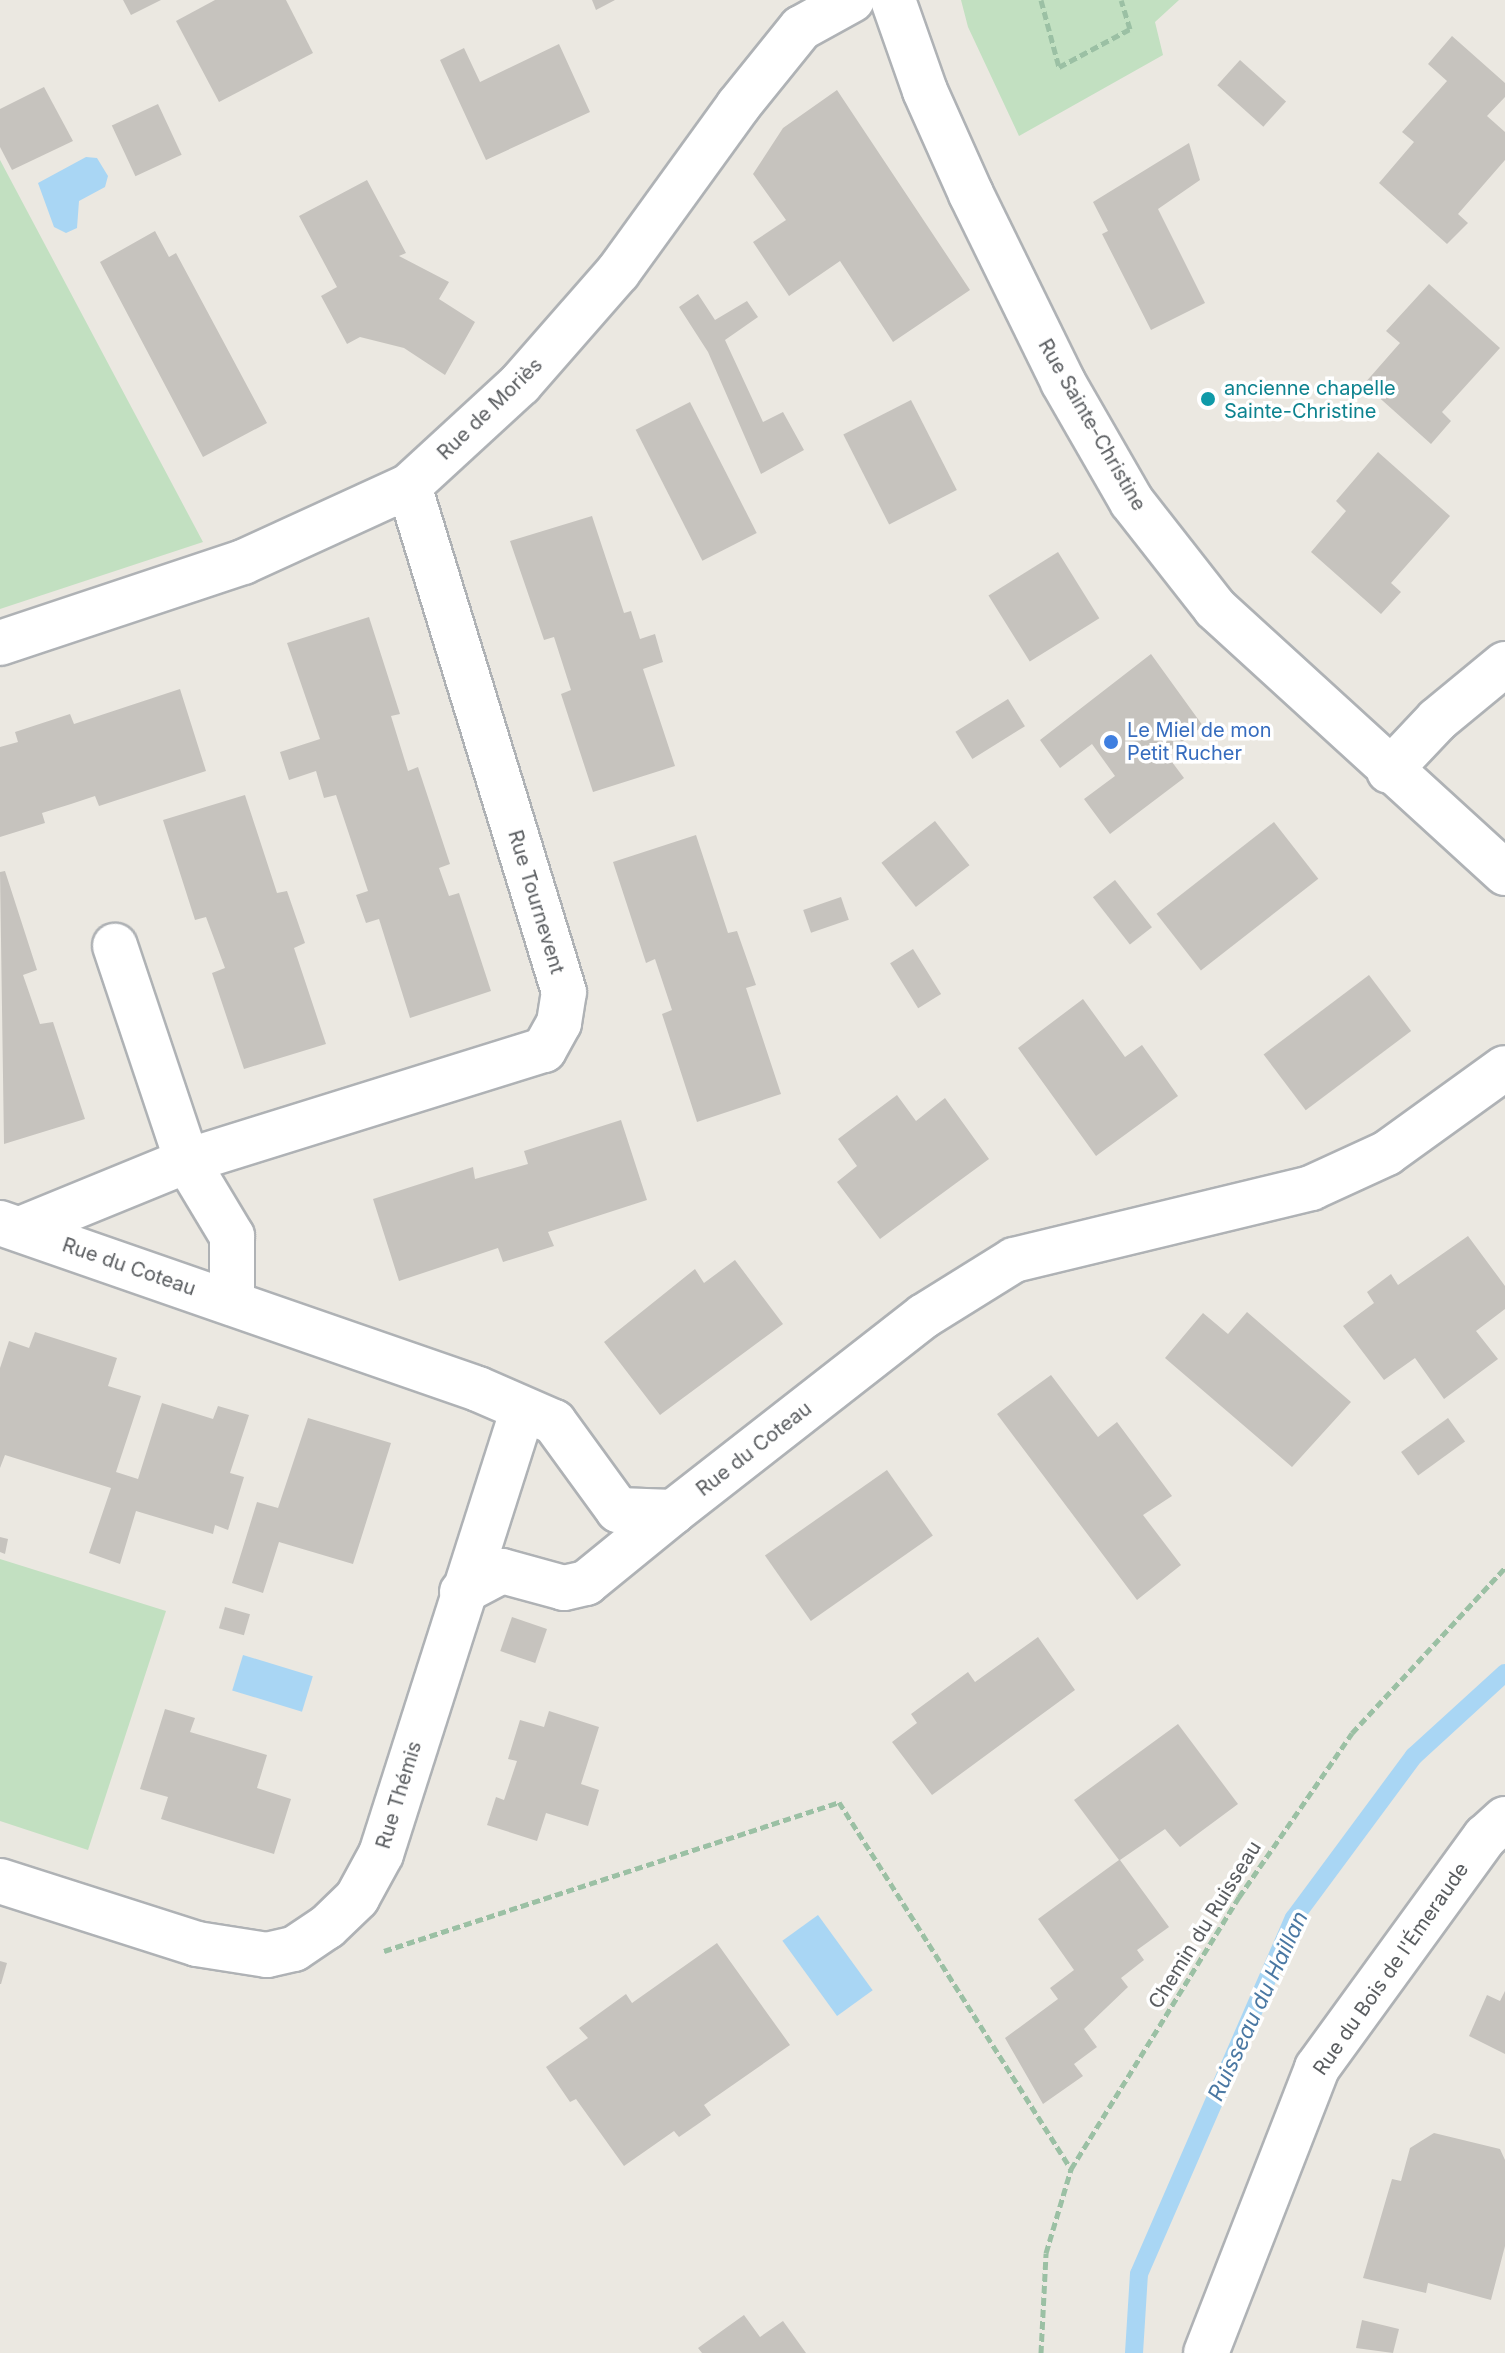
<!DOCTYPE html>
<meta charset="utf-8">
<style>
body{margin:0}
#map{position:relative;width:1505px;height:2353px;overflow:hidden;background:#ebe8e1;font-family:Inter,sans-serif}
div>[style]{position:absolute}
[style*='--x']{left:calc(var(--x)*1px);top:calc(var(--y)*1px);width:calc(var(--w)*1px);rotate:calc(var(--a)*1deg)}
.green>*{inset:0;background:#c2e0c1}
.water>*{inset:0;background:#a9d6f4;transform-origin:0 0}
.stream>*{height:18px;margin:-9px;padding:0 9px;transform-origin:9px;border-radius:9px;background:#a9d6f4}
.building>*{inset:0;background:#c6c3be;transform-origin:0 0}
.path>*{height:5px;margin-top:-2.5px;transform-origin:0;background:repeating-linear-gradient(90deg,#9bc0a4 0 8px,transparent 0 12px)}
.roads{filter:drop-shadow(2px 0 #afb2b5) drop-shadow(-2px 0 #afb2b5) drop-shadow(0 2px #afb2b5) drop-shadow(0 -2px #afb2b5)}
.minor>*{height:44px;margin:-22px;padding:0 22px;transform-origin:22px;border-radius:22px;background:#fff}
.dots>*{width:22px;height:22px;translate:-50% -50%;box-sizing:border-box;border:4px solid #fff;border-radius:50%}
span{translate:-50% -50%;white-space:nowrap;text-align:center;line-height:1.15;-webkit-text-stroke:7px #fff;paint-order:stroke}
.culture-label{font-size:20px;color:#0d838f}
.left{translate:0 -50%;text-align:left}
.street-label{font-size:20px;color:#5a5d60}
.shop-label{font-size:20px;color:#366cbe}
.water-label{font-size:22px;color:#4a78a3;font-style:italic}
</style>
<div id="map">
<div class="green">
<div style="clip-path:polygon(961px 0,1179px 0,1155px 22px,1163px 55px,1019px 136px,968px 27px)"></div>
<div style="clip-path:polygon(0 160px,203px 542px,0 609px)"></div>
<div style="clip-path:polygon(0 1559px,166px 1611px,88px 1850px,0 1821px)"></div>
</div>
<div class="water">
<div style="clip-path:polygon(86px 157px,97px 158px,108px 176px,105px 187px,79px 201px,77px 228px,66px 233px,54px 227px,38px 183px)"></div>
<div style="left:243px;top:1655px;width:73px;height:37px;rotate:17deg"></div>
<div style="left:818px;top:1915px;width:93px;height:44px;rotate:54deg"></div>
</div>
<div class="stream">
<div style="--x:1134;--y:2353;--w:79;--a:-86.4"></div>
<div style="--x:1139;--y:2274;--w:388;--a:-66.5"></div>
<div style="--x:1294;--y:1918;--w:202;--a:-53.5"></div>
<div style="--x:1414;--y:1756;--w:123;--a:-42.4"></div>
</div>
<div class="building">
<div style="clip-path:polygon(123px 0,161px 0,131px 15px)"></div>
<div style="clip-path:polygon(286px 0,313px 53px,219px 102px,176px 21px,215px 0)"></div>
<div style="clip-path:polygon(592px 0,615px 0,596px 10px)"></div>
<div style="clip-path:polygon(1452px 36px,1505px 83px,1505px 97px,1487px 116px,1505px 132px,1505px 160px,1458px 214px,1468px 223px,1447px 244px,1379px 183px,1414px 142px,1402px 132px,1447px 81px,1428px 64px)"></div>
<div style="clip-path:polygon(559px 44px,590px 112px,486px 160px,440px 60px,464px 48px,480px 82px)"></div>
<div style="left:1240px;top:60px;width:62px;height:34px;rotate:42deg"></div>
<div style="clip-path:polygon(44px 87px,73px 141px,12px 170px,0 147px,0 109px)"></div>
<div style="clip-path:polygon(837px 90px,970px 290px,893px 342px,840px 261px,789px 296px,753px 242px,786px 220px,753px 174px,783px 128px)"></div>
<div style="left:158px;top:104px;width:56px;height:51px;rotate:65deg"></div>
<div style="clip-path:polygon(1189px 143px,1200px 180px,1158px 209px,1205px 303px,1151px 330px,1102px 234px,1108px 231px,1093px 202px)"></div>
<div style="clip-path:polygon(367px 180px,406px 253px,399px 256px,449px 282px,439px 299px,475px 322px,445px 375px,404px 348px,360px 337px,347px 344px,321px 296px,337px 287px,299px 216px)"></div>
<div style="clip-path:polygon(155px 231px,169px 257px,176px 253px,267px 423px,203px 457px,100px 262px)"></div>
<div style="clip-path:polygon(1429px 284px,1500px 348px,1442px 412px,1451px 421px,1431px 444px,1364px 384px,1400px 343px,1386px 331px)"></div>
<div style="clip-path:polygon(698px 294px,715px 320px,747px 301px,758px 317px,725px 340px,763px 422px,783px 412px,804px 450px,761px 474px,708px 352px,679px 307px)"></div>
<div style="left:911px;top:400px;width:101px;height:76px;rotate:63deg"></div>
<div style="left:690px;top:402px;width:147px;height:61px;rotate:63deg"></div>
<div style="clip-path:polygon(1378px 452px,1450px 516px,1391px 583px,1401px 592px,1381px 614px,1311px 552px,1346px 511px,1336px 501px)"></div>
<div style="clip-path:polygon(592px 516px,624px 613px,631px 611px,640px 639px,655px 634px,663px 662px,643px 669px,675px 766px,593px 792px,561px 694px,571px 690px,554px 637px,544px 640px,510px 541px)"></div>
<div style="left:1058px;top:552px;width:78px;height:82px;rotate:58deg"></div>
<div style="clip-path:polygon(369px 617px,400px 714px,391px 716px,408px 771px,418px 767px,450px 864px,439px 868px,449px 896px,459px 893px,491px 991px,410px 1018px,379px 919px,366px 923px,356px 895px,368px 891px,336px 795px,324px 798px,316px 771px,289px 780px,280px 752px,320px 739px,287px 643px)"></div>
<div style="clip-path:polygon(1151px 654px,1203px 726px,1166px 754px,1184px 778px,1110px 834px,1084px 799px,1115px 776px,1092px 744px,1060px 768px,1040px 740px)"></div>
<div style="clip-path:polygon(180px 689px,206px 771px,99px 806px,95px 796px,71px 804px,42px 813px,45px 823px,0 837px,0 747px,18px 742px,15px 732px,70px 714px,74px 724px)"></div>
<div style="left:1008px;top:699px;width:32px;height:62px;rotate:58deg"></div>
<div style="clip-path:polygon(245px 795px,277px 893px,287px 891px,305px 943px,294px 948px,326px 1044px,244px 1069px,212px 973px,225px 968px,206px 917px,195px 920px,163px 820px)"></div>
<div style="left:935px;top:821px;width:56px;height:68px;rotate:52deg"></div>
<div style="left:1274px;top:822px;width:72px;height:149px;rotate:52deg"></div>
<div style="clip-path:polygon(696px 835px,728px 933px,737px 931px,756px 985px,746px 988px,781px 1094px,697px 1122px,662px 1014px,672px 1010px,655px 959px,646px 963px,613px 862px)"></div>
<div style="clip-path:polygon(5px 871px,37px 970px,23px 975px,40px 1024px,53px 1022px,85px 1119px,4px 1144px,0 872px)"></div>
<div style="left:1115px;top:880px;width:60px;height:28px;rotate:52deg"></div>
<div style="left:841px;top:897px;width:24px;height:40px;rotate:71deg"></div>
<div style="left:913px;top:949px;width:53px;height:27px;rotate:58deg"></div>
<div style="left:1369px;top:975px;width:70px;height:132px;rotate:53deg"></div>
<div style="clip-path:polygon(1083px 999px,1125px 1057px,1142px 1045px,1178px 1096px,1096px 1156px,1018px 1048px)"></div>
<div style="clip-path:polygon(897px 1095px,916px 1121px,945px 1098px,989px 1159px,880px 1239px,837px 1182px,857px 1166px,838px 1139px)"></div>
<div style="clip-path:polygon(621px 1120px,647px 1200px,548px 1232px,554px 1246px,503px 1262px,498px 1248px,399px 1281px,373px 1199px,473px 1167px,475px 1179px,528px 1164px,524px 1151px)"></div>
<div style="clip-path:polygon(1468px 1236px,1505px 1286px,1505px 1309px,1476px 1331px,1498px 1359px,1444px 1399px,1415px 1358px,1384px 1380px,1343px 1326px,1374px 1303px,1367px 1292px,1391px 1274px,1398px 1285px)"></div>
<div style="clip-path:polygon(735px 1260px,783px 1324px,660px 1415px,604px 1342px,695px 1269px,704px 1283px)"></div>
<div style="clip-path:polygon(1247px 1312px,1351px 1402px,1292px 1467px,1165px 1358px,1203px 1313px,1228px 1334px)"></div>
<div style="clip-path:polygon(35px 1332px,117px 1358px,108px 1386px,141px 1396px,116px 1472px,138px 1479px,162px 1403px,213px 1419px,218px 1406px,249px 1415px,230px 1473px,244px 1477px,228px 1530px,215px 1525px,213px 1534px,136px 1511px,120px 1564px,89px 1553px,111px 1488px,5px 1455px,0 1468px,0 1368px,9px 1341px,29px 1348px)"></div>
<div style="clip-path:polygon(1051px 1375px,1098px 1437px,1117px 1422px,1172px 1496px,1143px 1515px,1181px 1565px,1137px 1600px,997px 1414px)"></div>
<div style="clip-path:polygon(308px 1418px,391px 1443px,353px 1564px,279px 1542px,263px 1593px,232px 1583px,257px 1502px,278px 1508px)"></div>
<div style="left:1448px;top:1418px;width:29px;height:58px;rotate:54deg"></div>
<div style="left:887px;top:1470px;width:80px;height:149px;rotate:55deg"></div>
<div style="clip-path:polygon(0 1537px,8px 1539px,5px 1554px,0 1552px)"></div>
<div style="left:225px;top:1607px;width:26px;height:22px;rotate:16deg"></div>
<div style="left:512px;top:1617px;width:37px;height:36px;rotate:19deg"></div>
<div style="clip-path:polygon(1038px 1637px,1075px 1690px,932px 1795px,892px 1742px,917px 1723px,911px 1714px,968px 1672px,975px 1682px)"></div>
<div style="clip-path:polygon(165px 1709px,195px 1718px,190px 1732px,267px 1755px,257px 1788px,291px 1799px,274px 1854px,161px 1819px,168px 1797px,140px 1789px)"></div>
<div style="clip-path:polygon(549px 1711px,599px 1727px,581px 1784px,599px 1790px,588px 1826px,546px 1813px,537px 1841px,487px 1825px,496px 1797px,504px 1800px,517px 1761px,508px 1759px,520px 1720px,544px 1727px)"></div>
<div style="clip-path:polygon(1178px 1724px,1238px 1804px,1180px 1847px,1165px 1829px,1120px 1860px,1169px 1927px,1137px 1950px,1144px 1960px,1121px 1978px,1128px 1987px,1084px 2029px,1097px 2047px,1074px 2064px,1083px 2076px,1043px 2104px,1005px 2038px,1058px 1999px,1050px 1988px,1074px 1970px,1038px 1919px,1119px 1860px,1074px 1800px)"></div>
<div style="clip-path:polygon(717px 1943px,790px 2045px,704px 2105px,711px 2115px,679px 2137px,674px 2131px,624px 2166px,576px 2099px,570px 2102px,546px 2067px,588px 2038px,579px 2028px,626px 1994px,632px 2003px)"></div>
<div style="clip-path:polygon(0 1961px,7px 1963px,1px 1984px,0 1984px)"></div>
<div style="clip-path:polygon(1505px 1991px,1505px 2054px,1469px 2036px,1487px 1995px,1500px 2001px)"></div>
<div style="clip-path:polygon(1434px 2133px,1500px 2149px,1505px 2160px,1505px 2246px,1491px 2300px,1428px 2283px,1426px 2293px,1363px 2278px,1392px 2179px,1401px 2181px,1410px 2148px)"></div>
<div style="clip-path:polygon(744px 2315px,760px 2337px,783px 2321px,806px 2353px,702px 2353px,698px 2348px)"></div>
<div style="clip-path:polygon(1362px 2320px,1399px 2329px,1393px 2353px,1356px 2348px)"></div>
</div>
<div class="path">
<div style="--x:1041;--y:0;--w:69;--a:75"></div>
<div style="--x:1059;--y:67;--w:81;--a:-28.2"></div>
<div style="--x:1130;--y:29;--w:30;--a:-107"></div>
<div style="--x:384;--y:1951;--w:479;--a:-18.1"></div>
<div style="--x:839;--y:1802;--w:434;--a:57.7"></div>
<div style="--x:1041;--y:2353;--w:100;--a:-87.1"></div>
<div style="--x:1046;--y:2253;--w:88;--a:-73.4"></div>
<div style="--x:1071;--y:2169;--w:320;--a:-58.3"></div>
<div style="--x:1239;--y:1897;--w:199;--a:-55.4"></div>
<div style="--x:1352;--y:1733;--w:225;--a:-47.2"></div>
</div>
<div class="roads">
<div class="minor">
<div style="--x:893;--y:0;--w:96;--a:70.6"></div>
<div style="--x:925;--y:91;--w:113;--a:65.9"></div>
<div style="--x:971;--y:194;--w:209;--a:63.9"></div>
<div style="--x:1063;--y:382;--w:138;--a:60.1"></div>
<div style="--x:1132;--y:502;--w:135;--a:51.9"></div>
<div style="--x:1215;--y:608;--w:393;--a:42.4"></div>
<div style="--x:0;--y:643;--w:256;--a:-18.4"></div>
<div style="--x:243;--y:562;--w:183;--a:-24.6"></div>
<div style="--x:409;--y:486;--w:151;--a:-42.6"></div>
<div style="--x:520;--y:384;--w:149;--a:-48.8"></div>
<div style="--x:618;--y:272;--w:205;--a:-54.1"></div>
<div style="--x:738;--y:106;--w:100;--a:-51.1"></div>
<div style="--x:801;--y:28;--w:58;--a:-28.8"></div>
<div style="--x:1389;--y:771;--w:70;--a:-46.7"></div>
<div style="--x:1437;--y:720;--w:88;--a:-39.5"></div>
<div style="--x:0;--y:1223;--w:506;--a:19.15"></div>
<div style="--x:478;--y:1389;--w:83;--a:23.5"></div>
<div style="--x:554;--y:1422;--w:109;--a:54"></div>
<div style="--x:618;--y:1510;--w:55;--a:2.1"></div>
<div style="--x:673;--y:1512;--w:318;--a:-38"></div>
<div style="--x:924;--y:1316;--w:106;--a:-31.9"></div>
<div style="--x:1014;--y:1260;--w:306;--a:-13.6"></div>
<div style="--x:1311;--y:1188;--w:84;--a:-24.7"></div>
<div style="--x:1387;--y:1153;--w:145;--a:-35.8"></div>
<div style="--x:20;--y:1229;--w:180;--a:-22.2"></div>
<div style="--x:187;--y:1161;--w:227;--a:-108.5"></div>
<div style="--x:232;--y:1303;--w:67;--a:-90"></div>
<div style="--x:232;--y:1236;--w:87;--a:-121"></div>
<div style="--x:187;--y:1161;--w:374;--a:-17.3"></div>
<div style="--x:544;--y:1050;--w:31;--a:-61"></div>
<div style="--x:559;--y:1023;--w:31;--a:-81"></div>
<div style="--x:564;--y:992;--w:529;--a:-107.03"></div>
<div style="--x:462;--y:1592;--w:45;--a:-27.7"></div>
<div style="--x:502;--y:1571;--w:64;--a:15.3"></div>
<div style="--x:564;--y:1588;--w:23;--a:-13"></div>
<div style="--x:586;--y:1583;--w:112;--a:-39.2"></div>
<div style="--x:0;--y:1881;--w:207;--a:17.7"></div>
<div style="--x:197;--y:1944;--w:71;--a:8.9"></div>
<div style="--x:267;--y:1955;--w:28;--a:-13"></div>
<div style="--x:294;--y:1949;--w:40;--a:-34"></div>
<div style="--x:327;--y:1927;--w:42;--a:-44"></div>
<div style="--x:357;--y:1898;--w:50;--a:-61.4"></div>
<div style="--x:381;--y:1854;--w:464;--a:-72.3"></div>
<div style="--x:1206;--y:2353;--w:306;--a:-68.7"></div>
<div style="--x:1317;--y:2068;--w:286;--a:-54"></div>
<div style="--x:1485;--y:1837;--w:27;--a:-42"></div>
</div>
</div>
<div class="dots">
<div style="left:1208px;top:399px;background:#0f9aa8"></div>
<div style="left:1111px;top:742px;background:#3f7fe0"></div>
</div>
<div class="culture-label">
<span class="left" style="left:1224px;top:400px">ancienne chapelle<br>Sainte-Christine</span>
</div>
<div class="street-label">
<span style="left:490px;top:409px;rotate:-44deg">Rue de Moriès</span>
<span style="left:1092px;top:425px;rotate:60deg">Rue Sainte-Christine</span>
<span style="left:536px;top:902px;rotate:73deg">Rue Tournevent</span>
<span style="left:129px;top:1267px;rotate:19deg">Rue du Coteau</span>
<span style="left:754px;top:1449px;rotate:-38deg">Rue du Coteau</span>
<span style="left:399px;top:1795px;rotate:-73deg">Rue Thémis</span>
<span style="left:1205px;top:1925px;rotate:-58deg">Chemin du Ruisseau</span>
<span style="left:1391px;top:1969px;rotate:-55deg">Rue du Bois de l'Émeraude</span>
</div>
<div class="shop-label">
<span class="left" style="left:1127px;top:742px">Le Miel de mon<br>Petit Rucher</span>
</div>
<div class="water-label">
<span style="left:1258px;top:2006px;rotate:-65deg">Ruisseau du Haillan</span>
</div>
</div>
